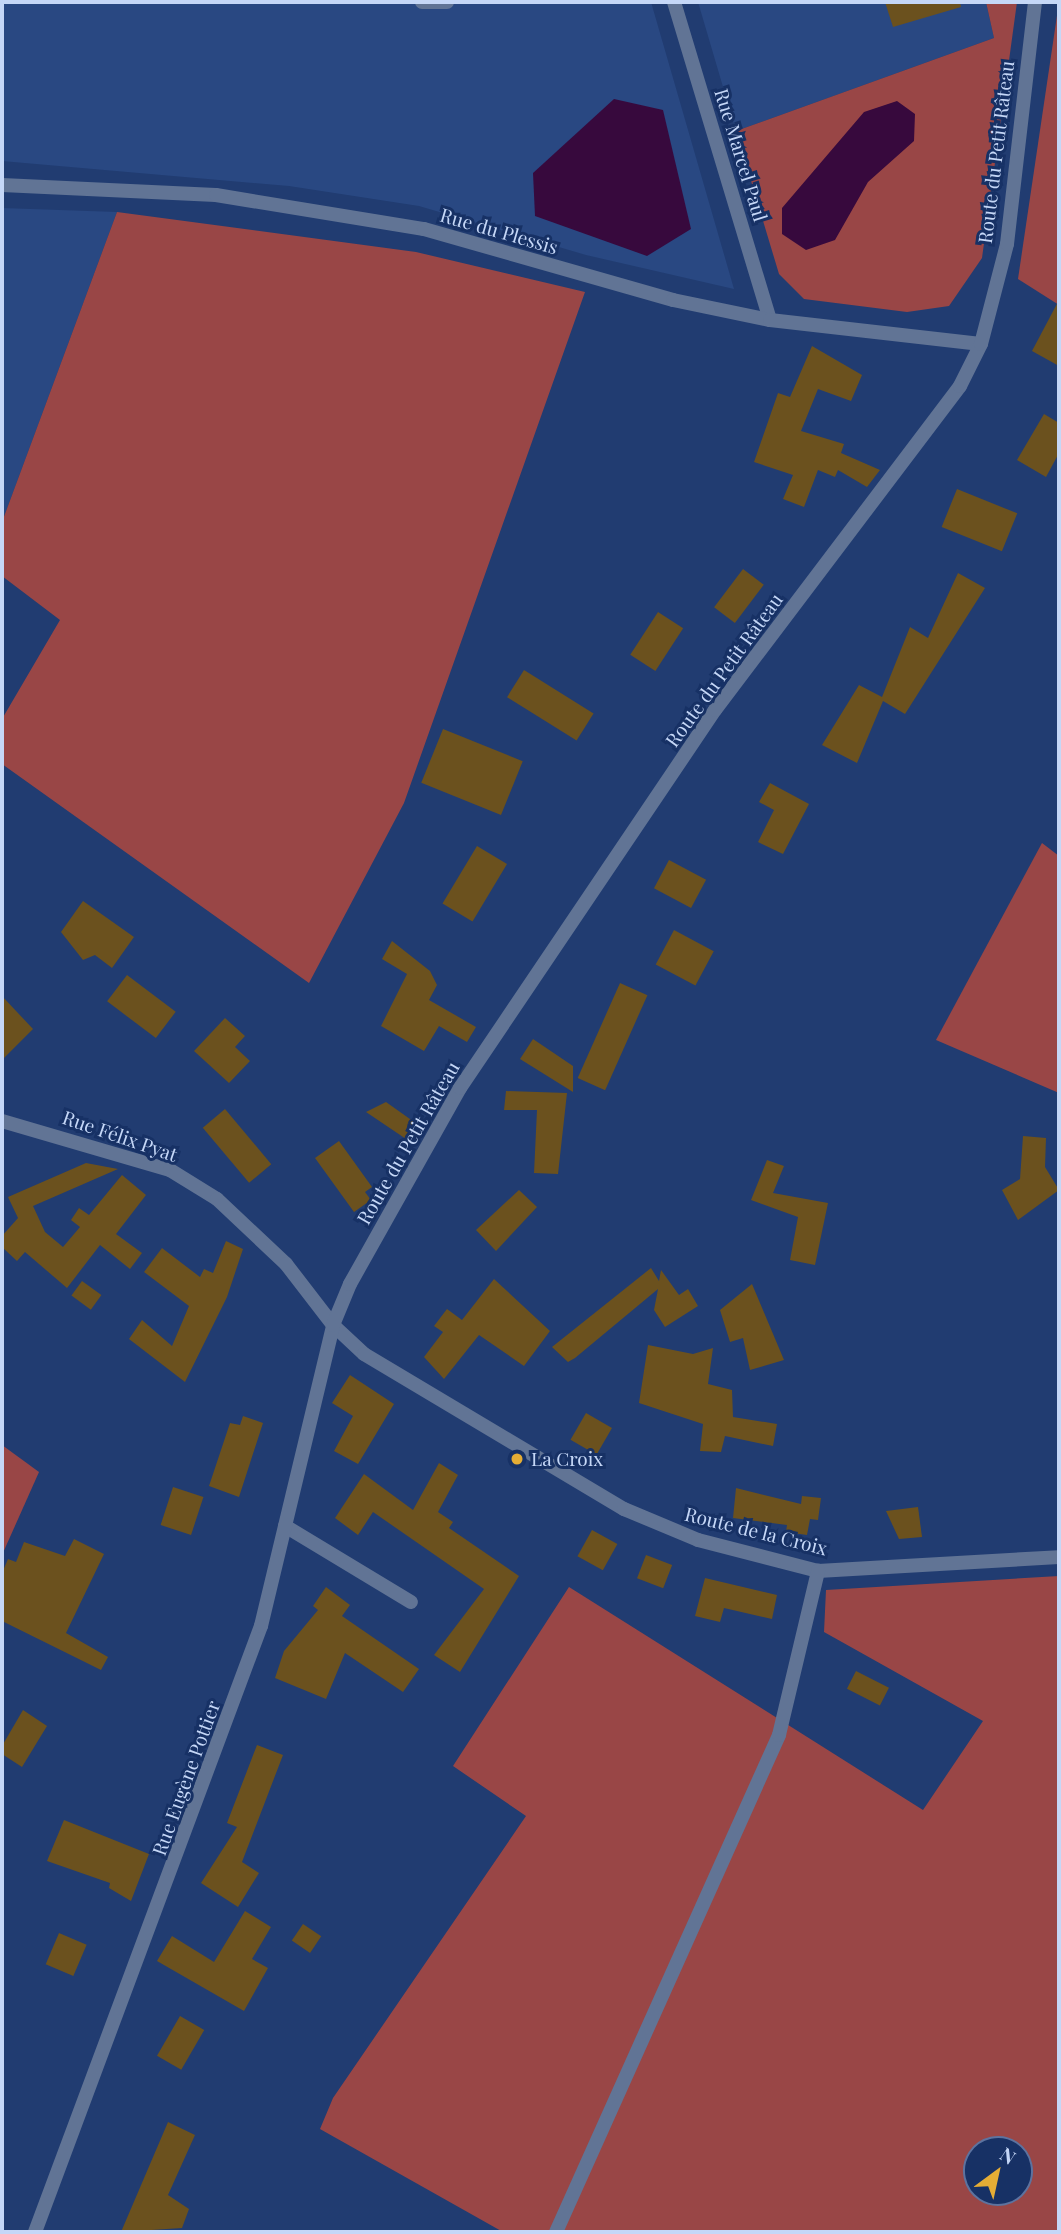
<!DOCTYPE html>
<meta charset="utf-8">
<style>
body{margin:0}
#map{position:relative;width:1061px;height:2234px;overflow:hidden;background:#213c71;font-family:"Playfair Display",serif}
div>[style]{position:absolute}
[style*='--x']{left:calc(var(--x)*1px);top:calc(var(--y)*1px);width:calc(var(--w)*1px);rotate:calc(var(--a)*1deg)}
.built>*{inset:0;background:#294882}
.green>*{inset:0;background:#994646}
.water>*{inset:0;background:#37093d}
.building>*{inset:0;background:#6b511e;transform-origin:0 0}
.service>*{height:14px;margin:-7px;padding:0 7px;transform-origin:7px;border-radius:7px;background:#617495}
.minor>*{height:14px;margin:-7px;padding:0 7px;transform-origin:7px;border-radius:7px;background:#617495}
.tertiary>*{height:14px;margin:-7px;padding:0 7px;transform-origin:7px;border-radius:7px;background:#617495}
.dots>*{width:19px;height:19px;translate:-50% -50%;box-sizing:border-box;border:4px solid #173165;border-radius:50%}
span{translate:-50% -50%;white-space:nowrap;text-align:center;line-height:1.15;-webkit-text-stroke:6px #173165;paint-order:stroke}
.street-label{font-size:19px;color:#c5d7f7}
.poi-label{font-size:19px;color:#c5d7f7}
.left{translate:0 -50%;text-align:left}
.frame{position:absolute;inset:0;border:4px solid #c5d7f7;pointer-events:none}
.north{position:absolute;left:963px;top:2136px;width:70px;height:70px;box-sizing:border-box;background:#173165;border:2px solid #5d739f;border-radius:50%;rotate:33deg;font-size:19px;font-weight:700;line-height:28px;text-align:center;color:#c5d7f7}
.north::after{content:'';display:block;margin:auto;width:24px;height:32px;background:#e5ad35;clip-path:polygon(50% 0,100% 100%,50% 72%,0 100%)}
</style>
<div id="map">
<div class="built">
<div style="clip-path:polygon(2px 2px,651px 2px,734px 289px,586px 255px,419px 206px,289px 186px,2px 161px)"></div>
<div style="clip-path:polygon(698px 2px,986px 2px,994px 38px,736px 131px)"></div>
<div style="clip-path:polygon(2px 208px,117px 212px,2px 522px)"></div>
</div>
<div class="green">
<div style="clip-path:polygon(986px 2px,1017px 2px,982px 258px,949px 306px,907px 312px,804px 299px,779px 274px,736px 131px,994px 38px)"></div>
<div style="clip-path:polygon(1059px 2px,1059px 305px,1018px 279px)"></div>
<div style="clip-path:polygon(117px 212px,416px 252px,585px 292px,404px 803px,309px 983px,2px 764px,2px 719px,60px 620px,2px 576px,2px 522px)"></div>
<div style="clip-path:polygon(1042px 843px,1059px 856px,1059px 1093px,936px 1040px)"></div>
<div style="clip-path:polygon(2px 1445px,39px 1472px,2px 1555px)"></div>
<div style="clip-path:polygon(evenodd,1059px 1576px,1059px 2232px,503px 2232px,320px 2129px,333px 2098px,526px 1816px,453px 1766px,569px 1587px,923px 1810px,983px 1721px,824px 1632px,826px 1590px,1059px 1576px,977px 2150px,1019px 2150px,1019px 2192px,977px 2192px,977px 2150px)"></div>
</div>
<div class="water">
<div style="clip-path:polygon(614px 99px,663px 110px,691px 229px,647px 256px,535px 216px,533px 173px)"></div>
<div style="clip-path:polygon(897px 101px,915px 114px,914px 141px,868px 182px,835px 240px,806px 250px,782px 234px,782px 208px,864px 112px)"></div>
</div>
<div class="building">
<div style="clip-path:polygon(885px 2px,960px 2px,961px 7px,893px 27px)"></div>
<div style="clip-path:polygon(1059px 300px,1059px 366px,1032px 351px)"></div>
<div style="clip-path:polygon(812px 346px,862px 375px,851px 401px,818px 389px,801px 431px,844px 444px,841px 453px,880px 470px,867px 487px,838px 470px,835px 477px,818px 470px,804px 507px,783px 499px,793px 475px,754px 462px,778px 393px,790px 397px)"></div>
<div style="clip-path:polygon(1044px 414px,1059px 423px,1059px 453px,1046px 477px,1017px 460px)"></div>
<div style="left:957px;top:489px;width:65px;height:41px;rotate:22deg"></div>
<div style="left:743px;top:569px;width:26px;height:48px;rotate:37deg"></div>
<div style="clip-path:polygon(958px 573px,985px 588px,905px 714px,883px 701px,857px 763px,822px 745px,859px 685px,882px 697px,910px 627px,928px 638px)"></div>
<div style="left:658px;top:612px;width:30px;height:51px;rotate:33deg"></div>
<div style="left:524px;top:670px;width:82px;height:32px;rotate:32deg"></div>
<div style="left:443px;top:729px;width:86px;height:58px;rotate:22deg"></div>
<div style="clip-path:polygon(770px 783px,809px 804px,783px 854px,758px 842px,774px 810px,759px 802px)"></div>
<div style="left:477px;top:846px;width:35px;height:67px;rotate:31deg"></div>
<div style="left:669px;top:860px;width:42px;height:32px;rotate:28deg"></div>
<div style="clip-path:polygon(83px 901px,134px 937px,112px 968px,95px 955px,83px 960px,61px 932px)"></div>
<div style="left:674px;top:930px;width:45px;height:39px;rotate:28deg"></div>
<div style="clip-path:polygon(392px 941px,430px 971px,437px 985px,429px 1000px,476px 1027px,467px 1042px,439px 1026px,424px 1051px,381px 1026px,407px 974px,382px 959px)"></div>
<div style="left:127px;top:975px;width:61px;height:33px;rotate:37deg"></div>
<div style="left:620px;top:983px;width:30px;height:104px;rotate:24deg"></div>
<div style="clip-path:polygon(2px 996px,33px 1029px,2px 1060px)"></div>
<div style="clip-path:polygon(225px 1018px,245px 1036px,235px 1047px,250px 1061px,229px 1083px,194px 1051px)"></div>
<div style="clip-path:polygon(533px 1039px,573px 1066px,573px 1092px,520px 1059px)"></div>
<div style="clip-path:polygon(506px 1091px,567px 1093px,558px 1174px,534px 1173px,537px 1110px,504px 1110px)"></div>
<div style="clip-path:polygon(386px 1102px,417px 1124px,409px 1141px,366px 1112px)"></div>
<div style="left:225px;top:1109px;width:72px;height:29px;rotate:50deg"></div>
<div style="clip-path:polygon(1023px 1136px,1046px 1138px,1045px 1167px,1059px 1190px,1018px 1220px,1002px 1190px,1020px 1179px)"></div>
<div style="clip-path:polygon(339px 1141px,372px 1187px,365px 1192px,371px 1200px,354px 1212px,315px 1158px)"></div>
<div style="clip-path:polygon(767px 1160px,784px 1166px,773px 1193px,828px 1203px,815px 1265px,790px 1260px,798px 1217px,751px 1200px)"></div>
<div style="clip-path:polygon(86px 1163px,118px 1169px,33px 1206px,45px 1232px,63px 1247px,80px 1227px,71px 1220px,79px 1208px,89px 1215px,122px 1175px,146px 1195px,116px 1234px,142px 1253px,130px 1269px,100px 1245px,67px 1288px,25px 1252px,17px 1261px,2px 1247px,2px 1236px,18px 1218px,8px 1197px)"></div>
<div style="clip-path:polygon(519px 1190px,537px 1207px,496px 1251px,476px 1230px)"></div>
<div style="clip-path:polygon(226px 1241px,243px 1249px,227px 1297px,185px 1382px,129px 1339px,142px 1320px,172px 1346px,189px 1306px,144px 1272px,162px 1248px,200px 1277px,204px 1269px,213px 1273px)"></div>
<div style="clip-path:polygon(651px 1268px,659px 1281px,661px 1270px,679px 1295px,688px 1289px,698px 1306px,665px 1327px,654px 1310px,658px 1289px,575px 1358px,568px 1362px,552px 1347px)"></div>
<div style="clip-path:polygon(494px 1279px,550px 1331px,524px 1366px,479px 1335px,444px 1379px,424px 1357px,443px 1332px,434px 1326px,447px 1309px,462px 1320px)"></div>
<div style="left:82px;top:1281px;width:24px;height:18px;rotate:36deg"></div>
<div style="clip-path:polygon(752px 1284px,784px 1360px,750px 1370px,743px 1338px,730px 1342px,720px 1310px)"></div>
<div style="clip-path:polygon(648px 1345px,693px 1354px,713px 1348px,708px 1384px,732px 1390px,733px 1417px,777px 1424px,773px 1446px,725px 1436px,721px 1452px,700px 1451px,703px 1424px,639px 1403px)"></div>
<div style="clip-path:polygon(350px 1375px,394px 1404px,358px 1464px,334px 1451px,353px 1416px,332px 1403px)"></div>
<div style="left:586px;top:1413px;width:30px;height:31px;rotate:30deg"></div>
<div style="clip-path:polygon(243px 1416px,263px 1423px,239px 1497px,209px 1486px,230px 1423px,240px 1425px)"></div>
<div style="clip-path:polygon(439px 1463px,458px 1475px,438px 1512px,453px 1522px,449px 1528px,519px 1576px,460px 1672px,434px 1655px,484px 1589px,373px 1512px,358px 1535px,335px 1518px,364px 1474px,413px 1510px)"></div>
<div style="left:173px;top:1487px;width:32px;height:40px;rotate:18deg"></div>
<div style="clip-path:polygon(736px 1488px,801px 1504px,802px 1496px,821px 1498px,818px 1520px,810px 1519px,807px 1535px,786px 1532px,787px 1525px,733px 1518px)"></div>
<div style="clip-path:polygon(918px 1507px,922px 1537px,899px 1539px,886px 1511px)"></div>
<div style="left:592px;top:1530px;width:29px;height:30px;rotate:29deg"></div>
<div style="clip-path:polygon(74px 1539px,104px 1554px,66px 1633px,108px 1657px,101px 1670px,2px 1621px,2px 1573px,8px 1559px,16px 1562px,24px 1542px,65px 1556px)"></div>
<div style="left:646px;top:1555px;width:28px;height:25px;rotate:21deg"></div>
<div style="clip-path:polygon(705px 1578px,777px 1595px,772px 1619px,724px 1608px,720px 1622px,695px 1616px)"></div>
<div style="clip-path:polygon(326px 1587px,350px 1605px,342px 1616px,419px 1669px,403px 1692px,345px 1653px,326px 1699px,275px 1678px,284px 1651px,318px 1610px,313px 1606px)"></div>
<div style="left:856px;top:1671px;width:37px;height:20px;rotate:27deg"></div>
<div style="clip-path:polygon(23px 1710px,47px 1726px,22px 1767px,2px 1754px,2px 1746px)"></div>
<div style="clip-path:polygon(257px 1745px,283px 1755px,242px 1862px,259px 1873px,238px 1907px,201px 1883px,237px 1827px,227px 1823px)"></div>
<div style="clip-path:polygon(64px 1820px,149px 1854px,131px 1901px,109px 1888px,110px 1883px,47px 1861px)"></div>
<div style="clip-path:polygon(245px 1911px,271px 1927px,252px 1959px,268px 1968px,244px 2011px,157px 1961px,172px 1936px,214px 1962px)"></div>
<div style="left:303px;top:1924px;width:22px;height:20px;rotate:34deg"></div>
<div style="left:59px;top:1933px;width:30px;height:34px;rotate:23deg"></div>
<div style="left:180px;top:2016px;width:28px;height:46px;rotate:30deg"></div>
<div style="clip-path:polygon(168px 2122px,195px 2135px,168px 2195px,189px 2209px,182px 2228px,121px 2232px)"></div>
</div>
<div class="service">
<div style="--x:422;--y:2;--w:25;--a:0"></div>
</div>
<div class="minor">
<div style="--x:674;--y:2;--w:332;--a:73.2"></div>
<div style="--x:2;--y:185;--w:214;--a:2.7"></div>
<div style="--x:216;--y:195;--w:211;--a:9.3"></div>
<div style="--x:424;--y:229;--w:259;--a:15.9"></div>
<div style="--x:673;--y:300;--w:99;--a:11.7"></div>
<div style="--x:770;--y:320;--w:212;--a:6.5"></div>
<div style="--x:333;--y:1325;--w:42;--a:43.1"></div>
<div style="--x:364;--y:1354;--w:303;--a:30.8"></div>
<div style="--x:624;--y:1509;--w:80;--a:22.7"></div>
<div style="--x:698;--y:1540;--w:124;--a:14.5"></div>
<div style="--x:818;--y:1571;--w:241;--a:-3.3"></div>
<div style="--x:285;--y:1526;--w:147;--a:31.1"></div>
<div style="--x:556;--y:2232;--w:545;--a:-65.83"></div>
<div style="--x:779;--y:1735;--w:169;--a:-76.6"></div>
</div>
<div class="tertiary">
<div style="--x:2;--y:1121;--w:175;--a:16.3"></div>
<div style="--x:170;--y:1170;--w:55;--a:31.7"></div>
<div style="--x:217;--y:1199;--w:95;--a:43.3"></div>
<div style="--x:286;--y:1264;--w:77;--a:52.4"></div>
<div style="--x:35;--y:2232;--w:647;--a:-69.55"></div>
<div style="--x:261;--y:1626;--w:309;--a:-76.5"></div>
<div style="--x:333;--y:1325;--w:44;--a:-67.5"></div>
<div style="--x:350;--y:1284;--w:225;--a:-60.7"></div>
<div style="--x:460;--y:1088;--w:456;--a:-56"></div>
<div style="--x:715;--y:710;--w:406;--a:-52.9"></div>
<div style="--x:960;--y:386;--w:47;--a:-63.4"></div>
<div style="--x:981;--y:344;--w:103;--a:-75.4"></div>
<div style="--x:1007;--y:244;--w:244;--a:-83.4"></div>
</div>
<div class="dots">
<div style="left:517px;top:1459px;background:#e5ad35"></div>
</div>
<div class="street-label">
<span style="left:996px;top:152px;rotate:-83deg">Route du Petit Râteau</span>
<span style="left:741px;top:155px;rotate:73deg">Rue Marcel Paul</span>
<span style="left:499px;top:231px;rotate:16deg">Rue du Plessis</span>
<span style="left:724px;top:670px;rotate:-54deg">Route du Petit Râteau</span>
<span style="left:120px;top:1136px;rotate:19deg">Rue Félix Pyat</span>
<span style="left:408px;top:1143px;rotate:-60deg">Route du Petit Râteau</span>
<span style="left:756px;top:1531px;rotate:14deg">Route de la Croix</span>
<span style="left:186px;top:1778px;rotate:-70deg">Rue Eugène Pottier</span>
</div>
<div class="poi-label">
<span class="left" style="left:531px;top:1459px">La Croix</span>
</div>
<div class="frame"></div>
<div class="north">N</div>
</div>
